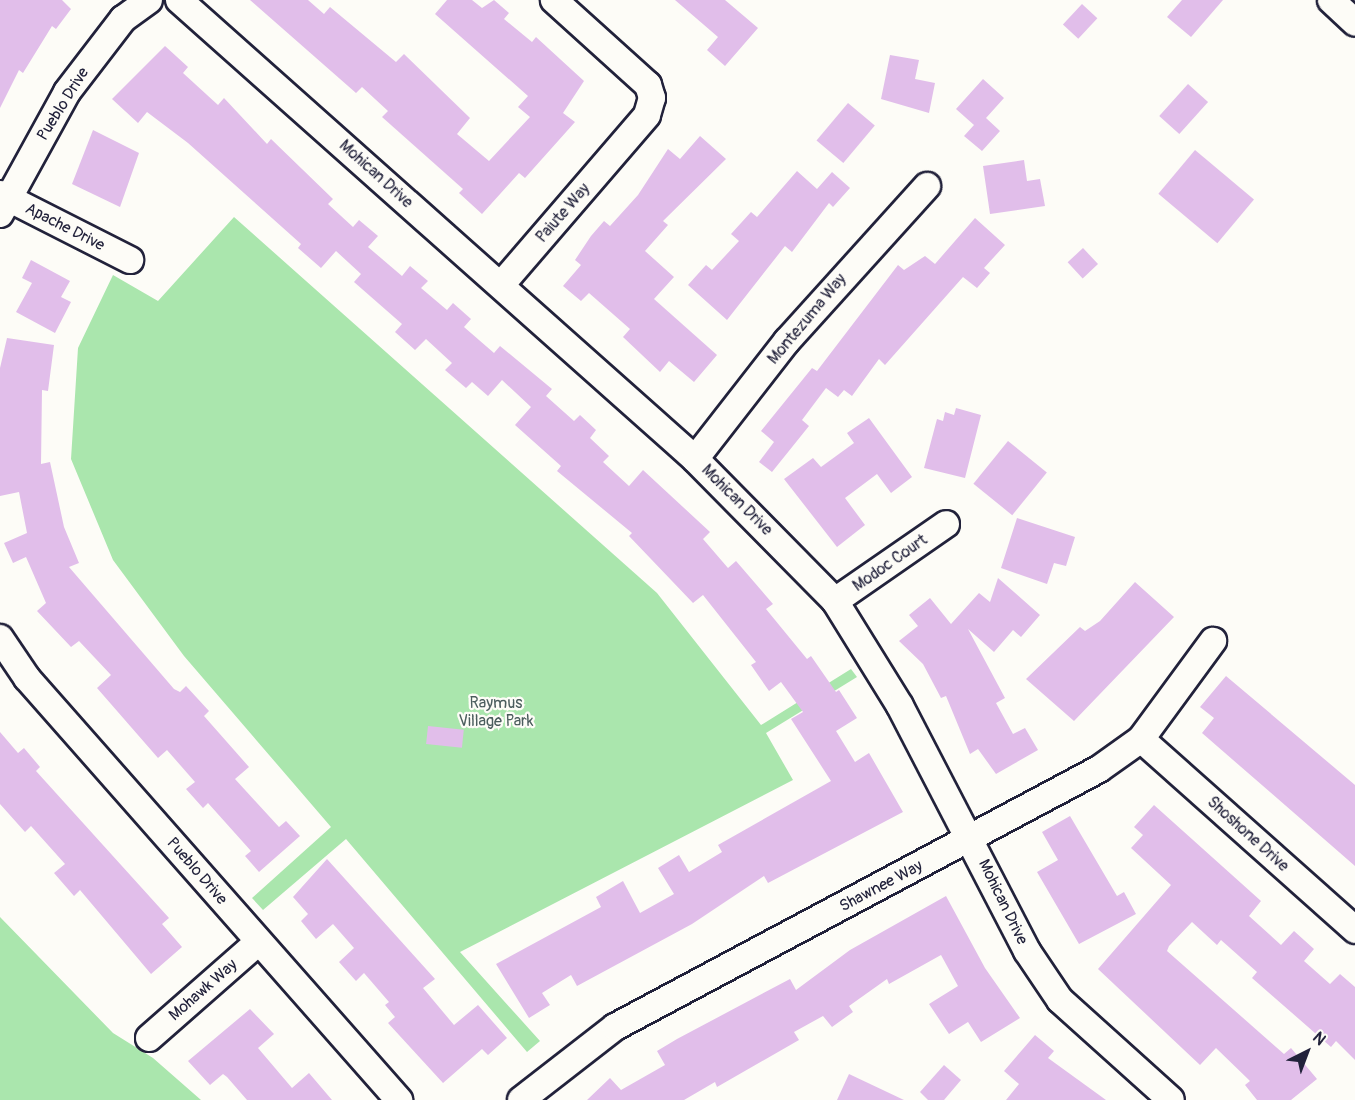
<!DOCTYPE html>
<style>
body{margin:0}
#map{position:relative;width:1355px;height:1100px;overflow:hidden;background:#fdfcf7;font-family:Pangolin,sans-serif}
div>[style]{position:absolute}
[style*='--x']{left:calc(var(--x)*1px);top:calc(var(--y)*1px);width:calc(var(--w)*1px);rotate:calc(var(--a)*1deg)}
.green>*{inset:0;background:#aae6ad}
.building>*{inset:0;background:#e1beea;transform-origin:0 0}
.roads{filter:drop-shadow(2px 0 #22223b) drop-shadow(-2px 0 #22223b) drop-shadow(0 2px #22223b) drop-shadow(0 -2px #22223b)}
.minor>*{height:26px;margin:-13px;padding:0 13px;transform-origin:13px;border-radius:13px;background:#fdfcf7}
span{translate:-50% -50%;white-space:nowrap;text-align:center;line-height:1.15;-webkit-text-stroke:4.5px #fdfcf7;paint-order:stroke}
.street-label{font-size:16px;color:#22223b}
.park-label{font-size:16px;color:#4b5d5d}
.north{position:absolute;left:1277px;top:1022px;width:60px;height:60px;-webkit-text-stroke:4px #fdfcf7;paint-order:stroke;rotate:42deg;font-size:16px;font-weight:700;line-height:24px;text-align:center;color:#22223b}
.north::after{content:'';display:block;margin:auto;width:21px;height:27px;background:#22223b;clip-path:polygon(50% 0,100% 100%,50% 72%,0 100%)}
</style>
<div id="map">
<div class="green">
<div style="clip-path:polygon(234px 217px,657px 593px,761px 725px,851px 669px,857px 677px,766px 733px,793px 780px,460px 952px,540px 1041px,527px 1052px,346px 839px,263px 910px,252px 898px,331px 827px,184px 656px,113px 560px,71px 459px,78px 348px,113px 275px,158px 301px)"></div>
<div style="clip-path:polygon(0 917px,113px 1033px,153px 1058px,201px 1100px,0 1100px)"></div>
</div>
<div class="building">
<div style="clip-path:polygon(0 0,62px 0,71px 9px,56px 29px,52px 26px,23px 73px,19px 70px,0 108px)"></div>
<div style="clip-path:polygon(250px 0,308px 0,324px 14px,330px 7px,396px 62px,404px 54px,470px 118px,457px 134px,489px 161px,530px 117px,518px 107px,528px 96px,435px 14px,447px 0,472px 0,482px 8px,494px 0,509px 13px,504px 19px,532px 42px,536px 37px,584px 81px,563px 113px,575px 122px,525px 178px,519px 173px,482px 214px,459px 193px,463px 189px,382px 117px,388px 111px,362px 87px,356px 93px)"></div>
<div style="clip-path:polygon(675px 0,725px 0,758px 28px,725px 66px,707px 50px,718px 37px)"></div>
<div style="clip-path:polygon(1182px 0,1223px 0,1191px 37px,1167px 17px)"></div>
<div style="left:1082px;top:4px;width:21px;height:28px;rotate:43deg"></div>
<div style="clip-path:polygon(165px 46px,188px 67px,183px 73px,218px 105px,224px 98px,267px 144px,271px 139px,333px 199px,328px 204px,353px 227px,359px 220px,378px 236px,368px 247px,402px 276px,410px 266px,428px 281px,421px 288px,447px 310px,453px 303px,471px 319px,464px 327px,494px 353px,500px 346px,552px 389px,546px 396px,574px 421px,580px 415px,596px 430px,590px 438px,609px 456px,603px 462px,629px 486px,643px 470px,710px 532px,703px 539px,728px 568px,736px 561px,773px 604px,766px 609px,807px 659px,811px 656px,836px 692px,839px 690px,857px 718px,836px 731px,855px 762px,869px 753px,903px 812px,768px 883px,764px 876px,692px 924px,577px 986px,571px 975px,542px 993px,550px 1005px,529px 1018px,496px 964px,601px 907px,596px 897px,623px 881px,640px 913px,674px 894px,658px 868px,679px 855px,689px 872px,722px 852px,718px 845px,831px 781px,791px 719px,803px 712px,781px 682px,769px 691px,751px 665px,756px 662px,703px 595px,693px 603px,629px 536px,632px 533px,557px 471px,561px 466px,515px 425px,531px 407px,502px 380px,488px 396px,472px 382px,466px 388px,445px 370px,452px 363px,426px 339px,415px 350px,395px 332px,402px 324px,354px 282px,361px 274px,336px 251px,321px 268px,298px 248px,301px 244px,188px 143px,147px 112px,138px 123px,112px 99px)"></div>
<div style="clip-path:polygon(890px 55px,919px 60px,915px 79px,935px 83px,929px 113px,881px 99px)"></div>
<div style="clip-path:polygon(983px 79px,1004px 98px,986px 118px,1000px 131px,982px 151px,964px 136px,974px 125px,956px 109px)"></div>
<div style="left:1188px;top:84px;width:27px;height:43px;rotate:42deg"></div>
<div style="left:848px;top:103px;width:35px;height:49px;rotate:40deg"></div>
<div style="clip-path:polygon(93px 130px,139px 153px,120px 207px,72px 184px)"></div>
<div style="clip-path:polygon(700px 136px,726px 159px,663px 221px,668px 225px,645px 251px,674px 277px,654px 299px,717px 355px,694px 382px,669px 361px,660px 372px,623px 337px,630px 329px,589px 293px,581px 301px,563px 286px,581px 265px,575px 260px,591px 236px,604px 221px,610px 226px,638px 195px,668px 149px,680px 159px)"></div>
<div style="left:1195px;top:150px;width:77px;height:57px;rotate:40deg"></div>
<div style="clip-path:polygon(1024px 160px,1027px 181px,1040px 179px,1045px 206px,990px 214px,983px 166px)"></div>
<div style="clip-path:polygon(797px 171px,817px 189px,832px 172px,850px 188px,833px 207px,829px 203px,792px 252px,785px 246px,727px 320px,688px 285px,706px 265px,712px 270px,739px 241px,731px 234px,751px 212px,757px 217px)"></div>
<div style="clip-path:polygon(975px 218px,1005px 245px,984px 268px,990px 273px,977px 288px,963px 277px,885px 365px,879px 359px,852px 396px,844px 390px,838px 397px,826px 388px,802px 420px,809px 426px,772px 472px,759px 462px,774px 442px,761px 431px,812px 368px,817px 371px,898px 265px,904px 270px,925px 256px,935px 264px)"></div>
<div style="left:1083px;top:248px;width:22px;height:21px;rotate:47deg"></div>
<div style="clip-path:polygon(31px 260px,70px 281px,61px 297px,71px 302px,55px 333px,16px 312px,32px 283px,22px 278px)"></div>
<div style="clip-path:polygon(7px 338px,54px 345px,48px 391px,42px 390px,41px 464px,50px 462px,64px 527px,79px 563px,69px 567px,174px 689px,180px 692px,186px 686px,209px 711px,204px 716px,249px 767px,235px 779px,279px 827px,286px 821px,300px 836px,259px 872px,245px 856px,251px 851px,208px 803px,203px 808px,186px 789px,195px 782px,167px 750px,158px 758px,97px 688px,111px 675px,79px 641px,71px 647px,37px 611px,46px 603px,26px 557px,13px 563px,4px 543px,27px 533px,19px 492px,0 496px,0 368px)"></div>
<div style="clip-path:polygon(956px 408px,981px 415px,965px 478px,924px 468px,937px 419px,943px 421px,945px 412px,954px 415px)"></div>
<div style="clip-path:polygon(869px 418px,912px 477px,891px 493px,877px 474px,845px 498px,865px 525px,837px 547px,784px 479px,813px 458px,821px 467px,854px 443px,847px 433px)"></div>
<div style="left:1008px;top:441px;width:50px;height:55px;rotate:39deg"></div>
<div style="clip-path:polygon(1017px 518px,1075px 537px,1066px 566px,1054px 563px,1047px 584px,1001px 568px)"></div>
<div style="clip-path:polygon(998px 578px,1040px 615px,1021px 637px,1013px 630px,994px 652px,968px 629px,1005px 698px,996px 703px,1013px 734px,1025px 728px,1038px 750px,996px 774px,978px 749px,970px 754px,946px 696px,941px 698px,923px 664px,899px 641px,918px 626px,909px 615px,930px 598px,951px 624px,979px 593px,990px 602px)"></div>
<div style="clip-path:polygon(1135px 582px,1174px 617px,1074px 721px,1026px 679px,1080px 627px,1085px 631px,1100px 621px)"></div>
<div style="clip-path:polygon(1226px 676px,1355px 785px,1355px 866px,1202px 733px,1214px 718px,1200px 707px)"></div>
<div style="left:428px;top:726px;width:36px;height:18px;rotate:6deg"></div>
<div style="clip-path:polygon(0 732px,18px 753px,24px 748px,40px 767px,36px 771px,169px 918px,162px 924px,182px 947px,151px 974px,80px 890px,74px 896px,54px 873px,65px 864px,31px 826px,25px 832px,0 804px)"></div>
<div style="clip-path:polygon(1154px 805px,1261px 901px,1249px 916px,1281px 945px,1294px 931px,1314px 949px,1304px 961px,1330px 984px,1340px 974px,1355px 987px,1355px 1060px,1336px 1041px,1331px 1047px,1252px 978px,1257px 972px,1221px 940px,1217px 945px,1192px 922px,1169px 946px,1167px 951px,1284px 1054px,1291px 1048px,1317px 1079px,1291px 1100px,1257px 1100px,1245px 1085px,1250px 1081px,1216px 1048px,1200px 1065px,1098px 969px,1171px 885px,1131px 848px,1143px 835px,1134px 827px)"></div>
<div style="clip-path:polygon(1070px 816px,1117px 896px,1124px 892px,1136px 914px,1079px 944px,1037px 872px,1058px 860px,1042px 832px)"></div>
<div style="clip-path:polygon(327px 859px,435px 979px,423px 988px,454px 1025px,478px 1005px,507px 1038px,488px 1055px,482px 1049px,443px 1083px,388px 1023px,395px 1017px,385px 1005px,389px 1002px,364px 973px,356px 981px,339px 962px,354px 948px,333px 924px,316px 939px,301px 921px,308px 914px,293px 897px)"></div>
<div style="clip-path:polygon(946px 896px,985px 968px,1020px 1018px,981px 1042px,968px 1022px,949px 1034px,929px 1004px,958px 986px,941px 955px,889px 984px,887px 979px,849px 1006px,853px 1012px,832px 1027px,823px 1016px,794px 1032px,799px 1040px,717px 1087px,715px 1082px,684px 1100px,587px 1100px,610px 1078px,621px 1090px,665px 1065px,657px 1051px,677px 1039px,790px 979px,796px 990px,850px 950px)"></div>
<div style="clip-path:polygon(250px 1009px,274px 1034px,258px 1048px,292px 1088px,309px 1073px,332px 1100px,247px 1100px,227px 1077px,223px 1074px,210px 1085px,188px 1061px)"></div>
<div style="clip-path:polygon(1035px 1035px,1054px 1051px,1048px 1058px,1106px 1100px,1006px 1100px,1019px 1084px,1004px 1071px)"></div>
<div style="clip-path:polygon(944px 1065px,961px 1080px,944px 1100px,928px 1100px,920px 1092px)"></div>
<div style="clip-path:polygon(849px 1074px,904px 1100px,837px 1100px)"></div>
</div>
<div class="roads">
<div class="minor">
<div style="--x:179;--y:0;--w:691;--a:41.65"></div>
<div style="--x:695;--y:459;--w:199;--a:45.4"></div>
<div style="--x:835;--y:601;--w:123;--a:58.2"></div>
<div style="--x:900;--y:706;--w:276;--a:62.6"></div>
<div style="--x:1027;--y:951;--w:59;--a:56"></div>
<div style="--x:1060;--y:1000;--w:149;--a:42"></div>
<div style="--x:1331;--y:0;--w:33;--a:43"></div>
<div style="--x:0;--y:194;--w:146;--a:26.9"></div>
<div style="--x:0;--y:214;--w:139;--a:-61.2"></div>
<div style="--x:67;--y:92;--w:92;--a:-52.5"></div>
<div style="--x:123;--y:19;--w:32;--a:-36"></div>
<div style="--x:501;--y:285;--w:224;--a:-49.3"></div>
<div style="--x:647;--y:115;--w:18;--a:-74"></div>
<div style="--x:652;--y:98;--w:14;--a:-107"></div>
<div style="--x:648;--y:85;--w:127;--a:-137.9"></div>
<div style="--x:695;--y:459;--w:150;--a:-52.1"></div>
<div style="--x:787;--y:341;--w:209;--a:-47.9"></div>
<div style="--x:835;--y:601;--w:135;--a:-34.7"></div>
<div style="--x:0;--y:638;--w:48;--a:56"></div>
<div style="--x:27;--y:678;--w:563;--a:48.6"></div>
<div style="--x:1141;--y:739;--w:287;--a:41.7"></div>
<div style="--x:149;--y:1038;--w:144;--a:-41.3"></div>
<div style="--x:521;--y:1100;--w:119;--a:-37.8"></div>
<div style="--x:615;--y:1027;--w:548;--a:-28.06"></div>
<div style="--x:1099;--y:769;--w:52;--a:-35.5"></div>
<div style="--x:1141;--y:739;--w:122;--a:-53.7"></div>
</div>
</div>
<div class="street-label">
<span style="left:63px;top:104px;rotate:-58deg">Pueblo Drive</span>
<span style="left:376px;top:174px;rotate:42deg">Mohican Drive</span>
<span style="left:563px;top:213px;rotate:-49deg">Paiute Way</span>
<span style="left:65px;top:227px;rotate:27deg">Apache Drive</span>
<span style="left:807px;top:319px;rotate:-50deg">Montezuma Way</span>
<span style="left:737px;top:500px;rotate:45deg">Mohican Drive</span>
<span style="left:890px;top:563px;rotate:-35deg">Modoc Court</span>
<span style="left:1248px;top:834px;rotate:42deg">Shoshone Drive</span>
<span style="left:197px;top:871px;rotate:49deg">Pueblo Drive</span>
<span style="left:881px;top:886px;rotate:-28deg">Shawnee Way</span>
<span style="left:1003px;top:902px;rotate:64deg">Mohican Drive</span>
<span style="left:203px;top:990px;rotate:-41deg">Mohawk Way</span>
</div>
<div class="park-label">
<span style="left:496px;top:712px">Raymus<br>Village Park</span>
</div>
<div class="north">N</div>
</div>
